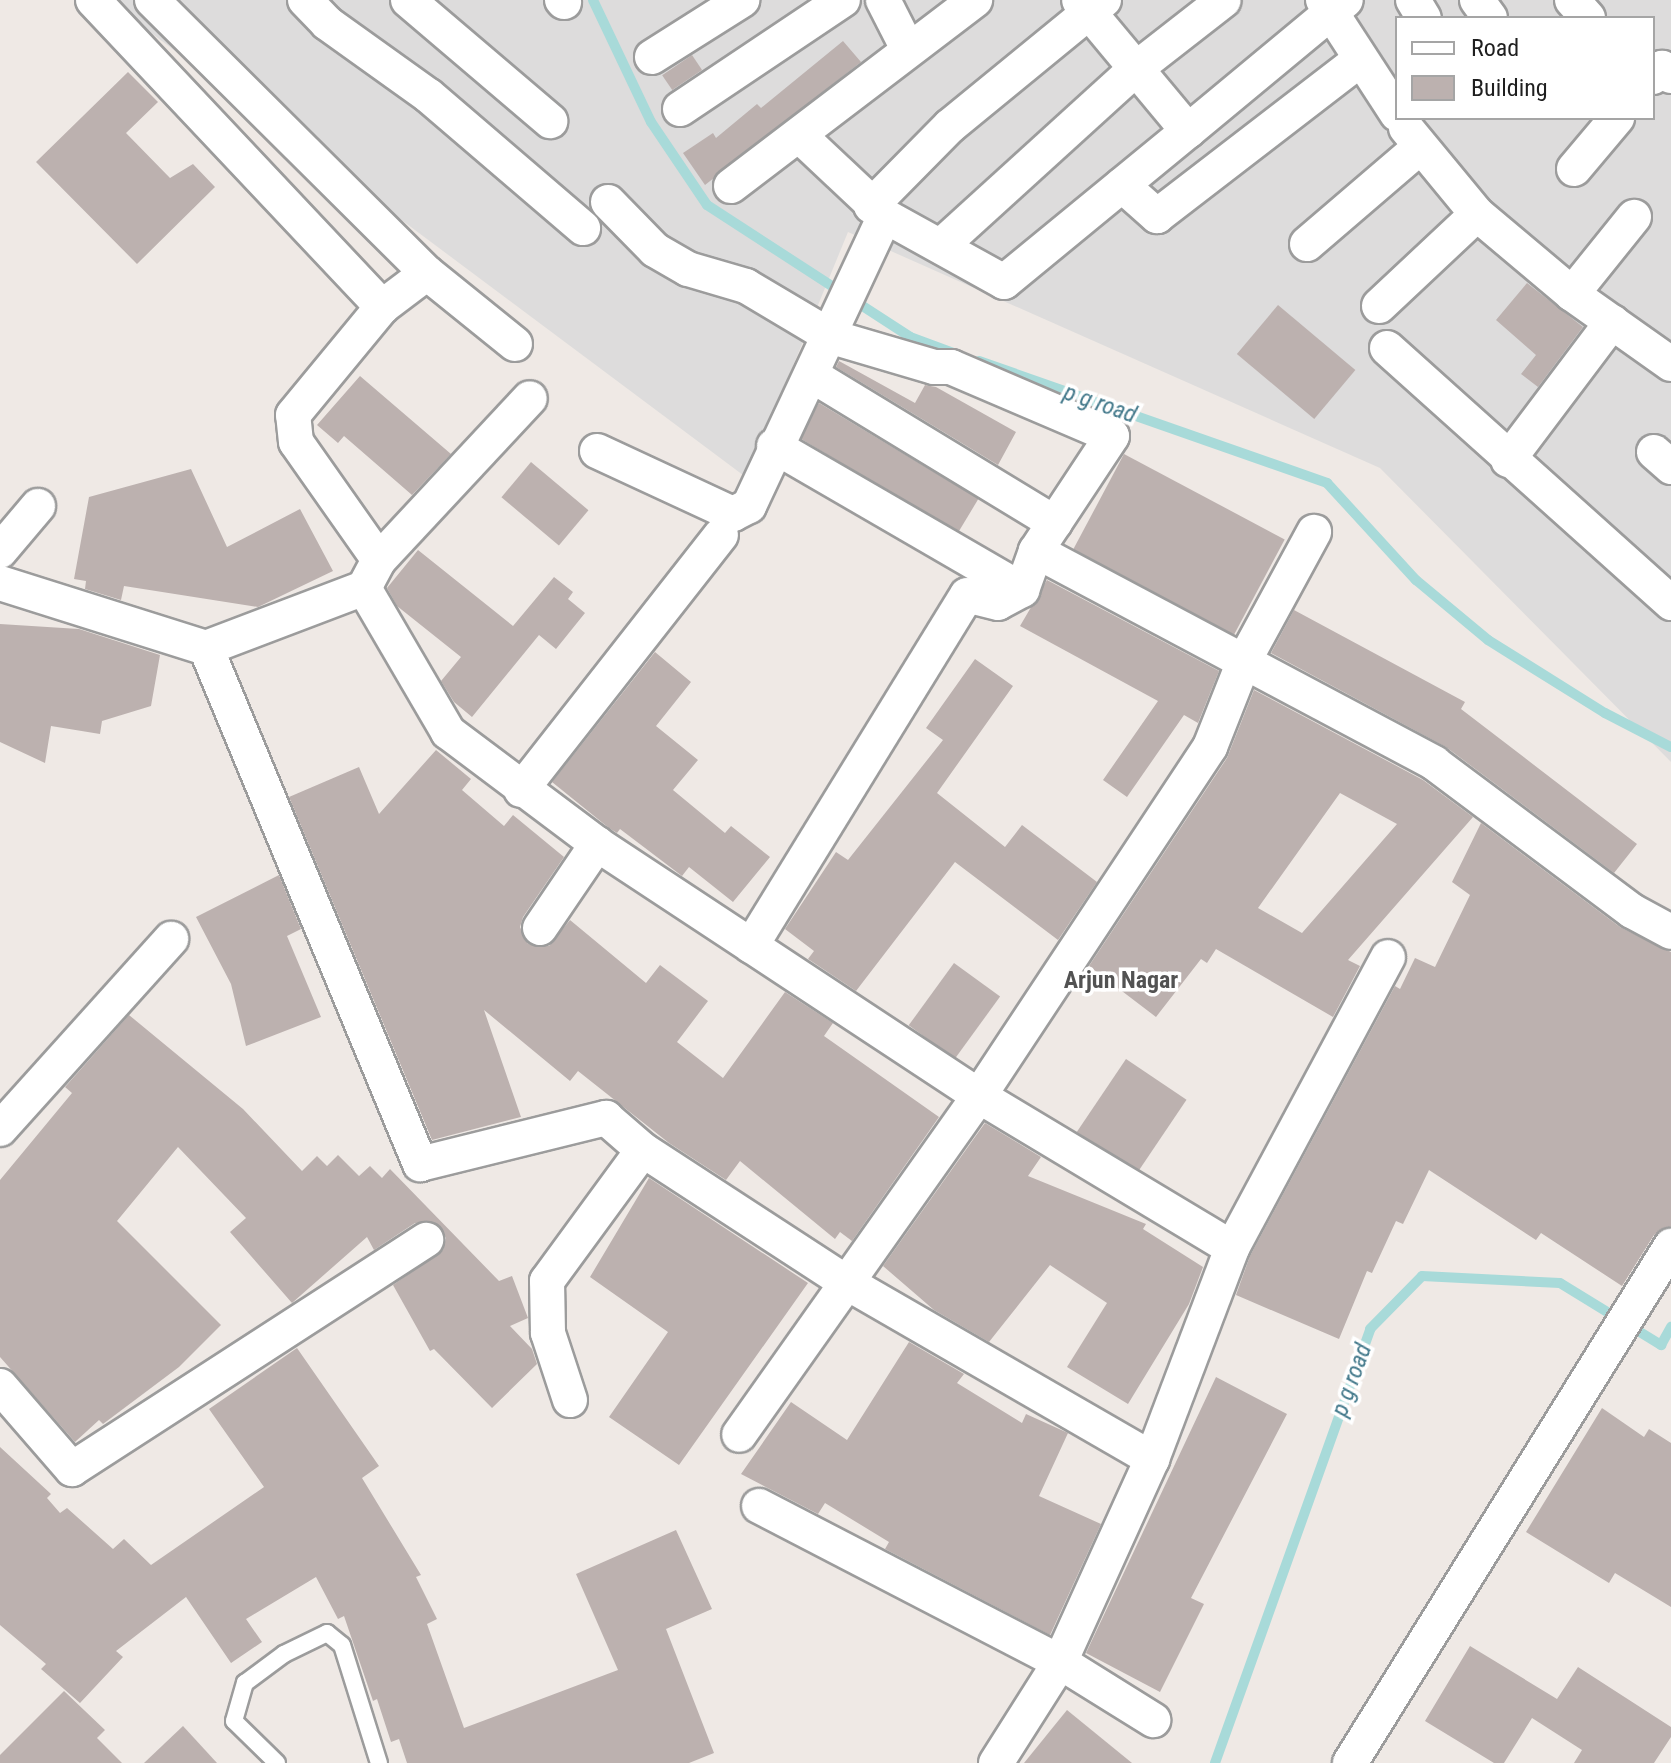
<!DOCTYPE html>
<style>
body{margin:0}
#map{position:relative;width:1671px;height:1763px;overflow:hidden;background:#efe9e5;font-family:"Roboto Condensed",sans-serif}
div>[style]{position:absolute}
[style*='--x']{left:calc(var(--x)*1px);top:calc(var(--y)*1px);width:calc(var(--w)*1px);rotate:calc(var(--a)*1deg)}
.residential>*{inset:0;background:#dddcdc}
.stream>*{height:10px;margin:-5px;padding:0 5px;transform-origin:5px;border-radius:5px;background:#a8dad9}
.building>*{inset:0;background:#bcb1af;transform-origin:0 0}
.roads{filter:drop-shadow(2px 0 #9c9c9c) drop-shadow(-2px 0 #9c9c9c) drop-shadow(0 2px #9c9c9c) drop-shadow(0 -2px #9c9c9c)}
.lane>*{height:16px;margin:-8px;padding:0 8px;transform-origin:8px;border-radius:8px;background:#fff}
.street>*{height:34px;margin:-17px;padding:0 17px;transform-origin:17px;border-radius:17px;background:#fff}
span{translate:-50% -50%;white-space:nowrap;text-align:center;line-height:1.15;-webkit-text-stroke:7px #fff;paint-order:stroke}
.water-label{font-size:24px;color:#43798b;font-style:italic}
.neighbourhood-label{font-size:24px;color:#525252;font-weight:700}
.legend{position:absolute;left:1395px;top:16px;width:260px;height:104px;box-sizing:border-box;background:#fff;border:2px solid #a5a5a5;margin:0;padding:10px 14px;list-style:none;font-size:24px;color:#1f1f1f}
.legend li{display:flex;align-items:center;gap:16px;height:40px}
.legend b{width:40px;border:2px solid #a5a5a5}
</style>
<div id="map">
<div class="residential">
<div style="clip-path:polygon(evenodd,107px 0,1671px 0,1671px 762px,1380px 468px,848px 232px,747px 478px,107px 0,1397px 18px,1653px 18px,1653px 118px,1397px 118px,1397px 18px)"></div>
</div>
<div class="stream">
<div style="--x:593;--y:0;--w:135;--a:64.6"></div>
<div style="--x:651;--y:122;--w:100;--a:56"></div>
<div style="--x:707;--y:205;--w:242;--a:33"></div>
<div style="--x:910;--y:337;--w:49;--a:20.3"></div>
<div style="--x:979;--y:361;--w:369;--a:19.3"></div>
<div style="--x:1327;--y:483;--w:132;--a:47.5"></div>
<div style="--x:1416;--y:580;--w:94;--a:39.8"></div>
<div style="--x:1488;--y:640;--w:138;--a:32"></div>
<div style="--x:1605;--y:713;--w:74;--a:27.3"></div>
<div style="--x:1215;--y:1763;--w:461;--a:-70.3"></div>
<div style="--x:1370;--y:1329;--w:74;--a:-45.5"></div>
<div style="--x:1422;--y:1276;--w:138;--a:2.9"></div>
<div style="--x:1560;--y:1283;--w:119;--a:31.5"></div>
<div style="--x:1661;--y:1345;--w:21;--a:-61"></div>
</div>
<div class="building">
<div style="clip-path:polygon(843px 41px,861px 62px,705px 185px,683px 153px,713px 133px,716px 138px,757px 104px,761px 108px)"></div>
<div style="left:692px;top:55px;width:18px;height:36px;rotate:56deg"></div>
<div style="clip-path:polygon(128px 72px,158px 102px,126px 133px,170px 178px,193px 164px,215px 187px,137px 264px,36px 162px)"></div>
<div style="clip-path:polygon(1527px 283px,1583px 327px,1538px 387px,1521px 374px,1536px 355px,1496px 320px)"></div>
<div style="left:1278px;top:305px;width:101px;height:64px;rotate:40deg"></div>
<div style="clip-path:polygon(839px 361px,915px 403px,925px 385px,936px 387px,1016px 432px,998px 465px,836px 367px)"></div>
<div style="clip-path:polygon(360px 376px,451px 454px,412px 495px,344px 436px,338px 443px,317px 425px)"></div>
<div style="left:819px;top:403px;width:186px;height:40px;rotate:31deg"></div>
<div style="left:1124px;top:454px;width:182px;height:108px;rotate:28deg"></div>
<div style="left:531px;top:462px;width:75px;height:46px;rotate:40deg"></div>
<div style="clip-path:polygon(191px 469px,227px 547px,300px 509px,333px 571px,258px 607px,124px 586px,121px 600px,85px 589px,86px 581px,74px 579px,89px 497px)"></div>
<div style="clip-path:polygon(418px 550px,513px 626px,554px 577px,573px 592px,568px 599px,585px 613px,556px 649px,539px 635px,472px 717px,454px 702px,441px 681px,461px 657px,397px 606px,387px 588px)"></div>
<div style="clip-path:polygon(1047px 580px,1219px 671px,1198px 723px,1184px 715px,1127px 797px,1103px 780px,1158px 701px,1020px 626px)"></div>
<div style="clip-path:polygon(1294px 610px,1465px 702px,1461px 709px,1637px 844px,1614px 873px,1446px 747px,1271px 653px)"></div>
<div style="clip-path:polygon(0 624px,79px 629px,160px 655px,151px 706px,102px 721px,100px 734px,51px 726px,45px 763px,0 742px)"></div>
<div style="clip-path:polygon(655px 652px,691px 682px,656px 726px,698px 760px,673px 790px,725px 833px,731px 826px,770px 857px,733px 902px,689px 867px,682px 876px,620px 829px,617px 833px,609px 828px,552px 782px)"></div>
<div style="clip-path:polygon(975px 659px,1013px 686px,937px 793px,1005px 847px,1022px 825px,1097px 882px,1058px 940px,955px 862px,856px 991px,808px 959px,814px 951px,785px 929px,836px 852px,848px 860px,943px 740px,926px 728px)"></div>
<div style="clip-path:polygon(evenodd,1254px 690px,1423px 780px,1473px 817px,1348px 960px,1360px 966px,1333px 1017px,1216px 949px,1207px 963px,1201px 959px,1156px 1017px,1089px 966px,1227px 758px,1254px 690px,1340px 793px,1397px 824px,1302px 933px,1258px 908px,1340px 793px)"></div>
<div style="clip-path:polygon(436px 750px,471px 779px,462px 790px,504px 826px,513px 815px,564px 857px,523px 917px,520px 927px,528px 944px,549px 946px,570px 920px,646px 983px,660px 965px,708px 1001px,677px 1042px,723px 1078px,785px 992px,833px 1023px,824px 1036px,939px 1117px,852px 1241px,840px 1232px,835px 1239px,740px 1161px,726px 1180px,669px 1143px,578px 1071px,570px 1081px,484px 1010px,521px 1117px,432px 1140px,289px 797px,359px 767px,379px 814px)"></div>
<div style="clip-path:polygon(1481px 823px,1620px 927px,1671px 952px,1671px 1226px,1654px 1235px,1622px 1286px,1541px 1233px,1536px 1240px,1429px 1170px,1403px 1224px,1396px 1221px,1372px 1273px,1367px 1271px,1339px 1339px,1236px 1295px,1250px 1256px,1395px 986px,1400px 989px,1415px 958px,1435px 967px,1470px 895px,1452px 882px)"></div>
<div style="clip-path:polygon(279px 875px,301px 929px,287px 936px,321px 1017px,246px 1046px,231px 984px,196px 917px)"></div>
<div style="left:954px;top:963px;width:57px;height:77px;rotate:36deg"></div>
<div style="clip-path:polygon(129px 1015px,243px 1109px,302px 1171px,317px 1156px,327px 1166px,338px 1155px,359px 1176px,370px 1166px,382px 1178px,390px 1169px,499px 1281px,512px 1276px,528px 1318px,510px 1326px,532px 1349px,537px 1364px,492px 1408px,434px 1349px,430px 1351px,393px 1285px,443px 1250px,446px 1238px,434px 1222px,415px 1223px,374px 1250px,367px 1237px,292px 1303px,230px 1232px,246px 1218px,178px 1147px,117px 1221px,221px 1325px,179px 1367px,103px 1424px,99px 1420px,75px 1442px,0 1357px,0 1180px,72px 1093px,65px 1087px)"></div>
<div style="left:1126px;top:1059px;width:73px;height:88px;rotate:34deg"></div>
<div style="clip-path:polygon(985px 1123px,1041px 1157px,1028px 1176px,1146px 1224px,1143px 1229px,1203px 1267px,1189px 1304px,1128px 1404px,1067px 1367px,1107px 1303px,1050px 1265px,989px 1342px,934px 1310px,883px 1266px)"></div>
<div style="clip-path:polygon(649px 1178px,808px 1283px,679px 1465px,609px 1417px,668px 1332px,590px 1277px)"></div>
<div style="clip-path:polygon(909px 1342px,964px 1374px,957px 1383px,1022px 1423px,1026px 1414px,1068px 1433px,1039px 1496px,1101px 1524px,1050px 1635px,885px 1549px,889px 1542px,825px 1503px,818px 1514px,741px 1474px,791px 1402px,847px 1440px)"></div>
<div style="clip-path:polygon(297px 1348px,379px 1466px,362px 1478px,421px 1575px,416px 1577px,437px 1619px,427px 1624px,464px 1728px,618px 1670px,576px 1574px,676px 1530px,712px 1609px,666px 1629px,714px 1753px,689px 1763px,407px 1763px,399px 1739px,391px 1742px,377px 1699px,373px 1701px,344px 1616px,338px 1619px,316px 1577px,246px 1619px,262px 1642px,231px 1663px,186px 1597px,116px 1651px,123px 1657px,80px 1703px,41px 1669px,46px 1664px,0 1625px,0 1447px,51px 1494px,47px 1498px,60px 1513px,67px 1508px,113px 1549px,124px 1539px,151px 1565px,264px 1487px,209px 1409px)"></div>
<div style="clip-path:polygon(1216px 1377px,1287px 1414px,1191px 1598px,1204px 1604px,1160px 1692px,1086px 1653px)"></div>
<div style="clip-path:polygon(1602px 1408px,1644px 1437px,1649px 1429px,1671px 1443px,1671px 1607px,1615px 1573px,1609px 1583px,1526px 1532px)"></div>
<div style="clip-path:polygon(1470px 1646px,1557px 1699px,1578px 1667px,1671px 1727px,1671px 1737px,1654px 1763px,1574px 1763px,1582px 1750px,1532px 1718px,1504px 1763px,1494px 1763px,1425px 1721px)"></div>
<div style="clip-path:polygon(64px 1691px,105px 1730px,97px 1738px,122px 1763px,0 1763px,0 1755px)"></div>
<div style="clip-path:polygon(1067px 1710px,1132px 1763px,1024px 1763px)"></div>
<div style="clip-path:polygon(183px 1726px,217px 1763px,144px 1763px)"></div>
</div>
<div class="roads">
<div class="lane">
<div style="--x:277;--y:1763;--w:60;--a:-135.7"></div>
<div style="--x:234;--y:1721;--w:40;--a:-74"></div>
<div style="--x:245;--y:1683;--w:49;--a:-36.6"></div>
<div style="--x:284;--y:1654;--w:48;--a:-26"></div>
<div style="--x:327;--y:1633;--w:19;--a:39"></div>
<div style="--x:342;--y:1645;--w:124;--a:72.6"></div>
</div>
<div class="street">
<div style="--x:93;--y:0;--w:422;--a:46.7"></div>
<div style="--x:152;--y:0;--w:387;--a:44.8"></div>
<div style="--x:427;--y:273;--w:113;--a:38.9"></div>
<div style="--x:305;--y:0;--w:32;--a:46"></div>
<div style="--x:327;--y:23;--w:125;--a:35.6"></div>
<div style="--x:429;--y:96;--w:203;--a:40.6"></div>
<div style="--x:408;--y:0;--w:187;--a:40.4"></div>
<div style="--x:562;--y:0;--w:3;--a:45"></div>
<div style="--x:883;--y:0;--w:55;--a:63"></div>
<div style="--x:1323;--y:0;--w:136;--a:57"></div>
<div style="--x:1413;--y:0;--w:21;--a:59"></div>
<div style="--x:1477;--y:0;--w:22;--a:54"></div>
<div style="--x:1572;--y:0;--w:24;--a:48"></div>
<div style="--x:652;--y:57;--w:107;--a:-32.3"></div>
<div style="--x:1653;--y:77;--w:13;--a:-45"></div>
<div style="--x:1662;--y:68;--w:12;--a:42"></div>
<div style="--x:680;--y:109;--w:196;--a:-33.8"></div>
<div style="--x:1406;--y:128;--w:112;--a:50.5"></div>
<div style="--x:1188;--y:131;--w:205;--a:-39.7"></div>
<div style="--x:801;--y:137;--w:115;--a:43.2"></div>
<div style="--x:885;--y:216;--w:136;--a:29"></div>
<div style="--x:1004;--y:282;--w:238;--a:-39.4"></div>
<div style="--x:1188;--y:131;--w:170;--a:-129.8"></div>
<div style="--x:1574;--y:169;--w:67;--a:-49.9"></div>
<div style="--x:1122;--y:185;--w:47;--a:41.5"></div>
<div style="--x:1157;--y:216;--w:257;--a:-37.6"></div>
<div style="--x:731;--y:186;--w:307;--a:-37.3"></div>
<div style="--x:608;--y:202;--w:67;--a:45.6"></div>
<div style="--x:655;--y:250;--w:38;--a:30"></div>
<div style="--x:688;--y:269;--w:60;--a:16.3"></div>
<div style="--x:746;--y:286;--w:100;--a:30.7"></div>
<div style="--x:832;--y:337;--w:106;--a:16.4"></div>
<div style="--x:934;--y:367;--w:17;--a:0"></div>
<div style="--x:951;--y:367;--w:175;--a:23.2"></div>
<div style="--x:1112;--y:436;--w:138;--a:123.5"></div>
<div style="--x:1036;--y:551;--w:41;--a:109.7"></div>
<div style="--x:1022;--y:590;--w:27;--a:152"></div>
<div style="--x:998;--y:603;--w:32;--a:-166"></div>
<div style="--x:967;--y:595;--w:412;--a:121.6"></div>
<div style="--x:871;--y:206;--w:112;--a:-45.4"></div>
<div style="--x:950;--y:126;--w:199;--a:-39.3"></div>
<div style="--x:1307;--y:244;--w:148;--a:-40.6"></div>
<div style="--x:941;--y:246;--w:260;--a:-42.3"></div>
<div style="--x:1133;--y:71;--w:115;--a:-38"></div>
<div style="--x:1572;--y:294;--w:99;--a:-51.2"></div>
<div style="--x:1379;--y:306;--w:134;--a:-43.2"></div>
<div style="--x:1477;--y:214;--w:124;--a:40.1"></div>
<div style="--x:1572;--y:294;--w:121;--a:35.3"></div>
<div style="--x:1387;--y:348;--w:382;--a:41.9"></div>
<div style="--x:813;--y:376;--w:283;--a:31.3"></div>
<div style="--x:774;--y:446;--w:287;--a:30.1"></div>
<div style="--x:597;--y:451;--w:150;--a:24.9"></div>
<div style="--x:733;--y:514;--w:18;--a:-27"></div>
<div style="--x:749;--y:506;--w:320;--a:-64.9"></div>
<div style="--x:1654;--y:452;--w:23;--a:41"></div>
<div style="--x:1508;--y:460;--w:173;--a:-53"></div>
<div style="--x:0;--y:551;--w:59;--a:-49.8"></div>
<div style="--x:1036;--y:551;--w:451;--a:28"></div>
<div style="--x:1434;--y:763;--w:247;--a:36.8"></div>
<div style="--x:1632;--y:911;--w:44;--a:28.3"></div>
<div style="--x:379;--y:560;--w:144;--a:-125.1"></div>
<div style="--x:296;--y:442;--w:27;--a:-96"></div>
<div style="--x:293;--y:415;--w:140;--a:-50.5"></div>
<div style="--x:382;--y:307;--w:56;--a:-37.1"></div>
<div style="--x:0;--y:583;--w:216;--a:17.5"></div>
<div style="--x:206;--y:648;--w:169;--a:-20.8"></div>
<div style="--x:364;--y:588;--w:32;--a:-62"></div>
<div style="--x:379;--y:560;--w:221;--a:-47"></div>
<div style="--x:364;--y:588;--w:167;--a:59.7"></div>
<div style="--x:448;--y:732;--w:186;--a:36.9"></div>
<div style="--x:597;--y:844;--w:458;--a:33.4"></div>
<div style="--x:979;--y:1096;--w:415;--a:125.3"></div>
<div style="--x:206;--y:648;--w:559;--a:67.47"></div>
<div style="--x:420;--y:1164;--w:192;--a:-13.9"></div>
<div style="--x:606;--y:1118;--w:49;--a:40.9"></div>
<div style="--x:643;--y:1150;--w:240;--a:33.1"></div>
<div style="--x:844;--y:1281;--w:356;--a:30"></div>
<div style="--x:521;--y:790;--w:324;--a:-51.9"></div>
<div style="--x:540;--y:928;--w:102;--a:-55.8"></div>
<div style="--x:0;--y:1129;--w:256;--a:-48"></div>
<div style="--x:1232;--y:1248;--w:330;--a:-61.8"></div>
<div style="--x:0;--y:1386;--w:110;--a:49.1"></div>
<div style="--x:72;--y:1469;--w:422;--a:-32.9"></div>
<div style="--x:570;--y:1400;--w:71;--a:-108.2"></div>
<div style="--x:548;--y:1333;--w:52;--a:-91.1"></div>
<div style="--x:547;--y:1281;--w:162;--a:-53.8"></div>
<div style="--x:759;--y:1506;--w:339;--a:27.4"></div>
<div style="--x:1060;--y:1662;--w:110;--a:31.9"></div>
<div style="--x:996;--y:1763;--w:120;--a:-57.6"></div>
<div style="--x:1060;--y:1662;--w:223;--a:-65.6"></div>
<div style="--x:1152;--y:1459;--w:226;--a:-69.2"></div>
<div style="--x:1232;--y:1248;--w:295;--a:-149"></div>
<div style="--x:979;--y:1096;--w:419;--a:-56.5"></div>
<div style="--x:1210;--y:747;--w:92;--a:-68.4"></div>
<div style="--x:1244;--y:661;--w:147;--a:-61.5"></div>
<div style="--x:1350;--y:1763;--w:609;--a:-58.16"></div>
</div>
</div>
<div class="water-label">
<span style="left:1100px;top:404px;rotate:19deg">p g road</span>
<span style="left:1352px;top:1380px;rotate:-70deg">p g road</span>
</div>
<div class="neighbourhood-label">
<span style="left:1121px;top:981px">Arjun Nagar</span>
</div>
<ul class="legend">
<li><b style="height:10px;background:#fff"></b>Road</li>
<li><b style="height:22px;background:#bcb1af"></b>Building</li>
</ul>
</div>
